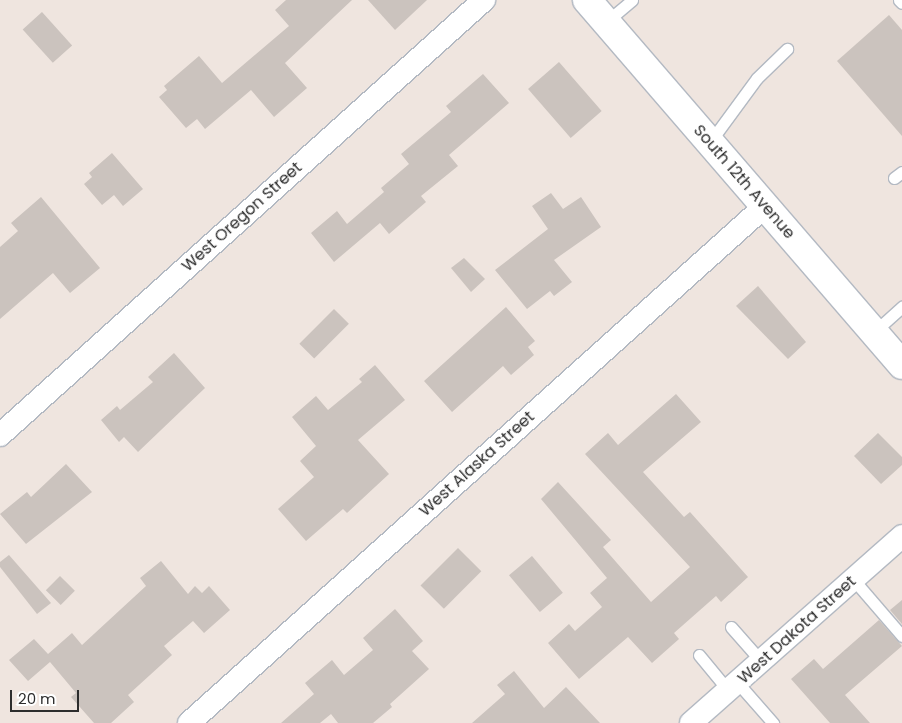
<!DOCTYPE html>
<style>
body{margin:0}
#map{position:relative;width:902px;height:723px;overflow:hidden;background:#efe5df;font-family:Poppins,sans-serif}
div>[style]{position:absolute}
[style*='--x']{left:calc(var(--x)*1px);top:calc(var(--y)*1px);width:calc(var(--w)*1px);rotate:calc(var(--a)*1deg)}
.building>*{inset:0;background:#cbc3be;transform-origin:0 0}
.roads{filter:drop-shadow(1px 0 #b3b9c2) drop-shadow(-1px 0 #b3b9c2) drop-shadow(0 1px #b3b9c2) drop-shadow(0 -1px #b3b9c2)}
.service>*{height:11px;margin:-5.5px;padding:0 5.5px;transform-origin:5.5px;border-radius:5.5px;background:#fff}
.minor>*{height:22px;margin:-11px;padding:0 11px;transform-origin:11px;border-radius:11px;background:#fff}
.secondary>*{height:28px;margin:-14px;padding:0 14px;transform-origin:14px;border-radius:14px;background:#fff}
span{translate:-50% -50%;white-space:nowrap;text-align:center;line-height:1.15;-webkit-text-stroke:4px #fff;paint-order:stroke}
.street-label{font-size:16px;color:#2d2d2d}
.scale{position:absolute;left:10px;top:690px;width:69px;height:22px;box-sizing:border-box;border:2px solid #2d2d2d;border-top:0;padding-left:6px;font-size:15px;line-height:18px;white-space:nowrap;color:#2d2d2d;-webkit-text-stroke:4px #fff;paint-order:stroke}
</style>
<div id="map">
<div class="building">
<div style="clip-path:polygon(286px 0,352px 0,285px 63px,307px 88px,274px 117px,251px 90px,205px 129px,197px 119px,186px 128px,159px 97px,167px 90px,164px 86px,199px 56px,222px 83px,289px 26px,275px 10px)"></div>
<div style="clip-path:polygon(368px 0,427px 0,395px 30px)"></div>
<div style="left:42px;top:12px;width:45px;height:26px;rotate:48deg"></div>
<div style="clip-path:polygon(889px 15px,902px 30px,902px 136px,837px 61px)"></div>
<div style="left:559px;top:62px;width:65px;height:41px;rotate:49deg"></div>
<div style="clip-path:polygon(483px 74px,509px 103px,449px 155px,458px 166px,421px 196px,426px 202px,389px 234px,380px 223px,334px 262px,311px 233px,337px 211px,347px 224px,384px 192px,381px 188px,409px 164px,401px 154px,451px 112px,446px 106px)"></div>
<div style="clip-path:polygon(112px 153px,143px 189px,123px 206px,114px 195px,102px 205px,84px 184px,92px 177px,89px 173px)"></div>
<div style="clip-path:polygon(551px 193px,563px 209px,581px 197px,601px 227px,554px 260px,572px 282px,554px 296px,550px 291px,527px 309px,495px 270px,548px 229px,532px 206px)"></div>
<div style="clip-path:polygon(41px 197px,100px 268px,70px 293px,53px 273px,0 319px,0 247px,18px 231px,11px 223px)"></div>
<div style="clip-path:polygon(464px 258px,485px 279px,471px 292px,451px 268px)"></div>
<div style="clip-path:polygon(758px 286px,806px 342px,788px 359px,736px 306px)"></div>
<div style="clip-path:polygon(506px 307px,535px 341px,528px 347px,534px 355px,511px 375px,503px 366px,452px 412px,424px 381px)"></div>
<div style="left:334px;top:309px;width:21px;height:49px;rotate:45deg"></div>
<div style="clip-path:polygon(174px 353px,205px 388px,138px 452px,124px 437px,119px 442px,101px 420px,117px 406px,120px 410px,153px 382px,148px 377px)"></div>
<div style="clip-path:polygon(375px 365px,405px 400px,358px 440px,389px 474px,347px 513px,343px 509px,306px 541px,278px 509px,314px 477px,300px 461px,316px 446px,292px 417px,316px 396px,328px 410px,362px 382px,359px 379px)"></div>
<div style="clip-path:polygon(676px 394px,701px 422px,643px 472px,684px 517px,690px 512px,748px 577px,721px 602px,716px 596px,674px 633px,679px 639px,652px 663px,628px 637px,579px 679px,548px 643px,569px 624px,575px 631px,602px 607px,590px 593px,607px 578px,541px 499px,558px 482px,611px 540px,603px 547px,651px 602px,690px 567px,585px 454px,608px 433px,618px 445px)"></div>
<div style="clip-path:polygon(878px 433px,902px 457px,902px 465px,881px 484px,854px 456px)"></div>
<div style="clip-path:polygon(66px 464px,92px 492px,26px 544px,0 514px,27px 492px,31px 497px)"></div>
<div style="left:458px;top:548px;width:33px;height:53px;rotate:45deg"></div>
<div style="clip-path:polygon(9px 555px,51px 603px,37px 614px,0 567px,0 562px)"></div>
<div style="left:532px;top:556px;width:48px;height:30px;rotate:50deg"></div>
<div style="clip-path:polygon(161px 561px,188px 594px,195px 586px,202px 593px,209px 586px,230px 610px,204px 633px,193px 621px,164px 646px,172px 655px,128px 695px,134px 702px,111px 723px,94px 723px,71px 697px,76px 693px,50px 662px,28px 681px,9px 660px,34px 639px,48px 654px,72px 633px,82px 645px,146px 586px,140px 578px)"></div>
<div style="left:60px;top:576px;width:21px;height:20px;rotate:45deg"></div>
<div style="clip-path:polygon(902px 600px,902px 624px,890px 610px)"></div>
<div style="clip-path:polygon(395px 609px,423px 641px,412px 651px,429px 669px,390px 704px,392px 707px,373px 723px,338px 723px,331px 714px,320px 723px,281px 723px,314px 694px,305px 683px,332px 660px,344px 675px,373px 650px,363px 638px)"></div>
<div style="clip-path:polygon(879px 620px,902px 646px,845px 695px,870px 723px,830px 723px,791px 679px,814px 659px,823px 669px)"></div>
<div style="clip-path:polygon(514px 671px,544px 708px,566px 687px,600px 723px,472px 723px,505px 694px,497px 685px)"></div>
</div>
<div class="roads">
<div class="service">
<div style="--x:899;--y:0;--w:4;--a:45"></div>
<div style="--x:606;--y:22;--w:34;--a:-40"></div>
<div style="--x:710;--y:142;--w:79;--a:-53.7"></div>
<div style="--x:757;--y:78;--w:42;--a:-44"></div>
<div style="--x:894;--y:178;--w:10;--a:-37"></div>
<div style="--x:874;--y:332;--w:38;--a:-42"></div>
<div style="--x:853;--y:579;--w:75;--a:49.3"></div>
<div style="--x:731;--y:627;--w:45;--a:48.6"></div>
<div style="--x:699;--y:655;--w:45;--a:50.4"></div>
<div style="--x:737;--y:682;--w:55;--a:48.7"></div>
</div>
<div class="minor">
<div style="--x:0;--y:435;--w:651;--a:-41.95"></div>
<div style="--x:189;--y:723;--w:774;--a:-41.91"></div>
<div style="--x:691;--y:723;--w:282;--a:-41.5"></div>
</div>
<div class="secondary">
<div style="--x:587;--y:0;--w:482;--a:49.2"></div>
</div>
</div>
<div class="street-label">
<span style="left:744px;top:182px;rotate:49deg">South 12th Avenue</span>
<span style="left:242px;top:217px;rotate:-42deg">West Oregon Street</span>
<span style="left:477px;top:464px;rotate:-42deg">West Alaska Street</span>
<span style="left:797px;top:630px;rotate:-42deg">West Dakota Street</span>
</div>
<div class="scale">20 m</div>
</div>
